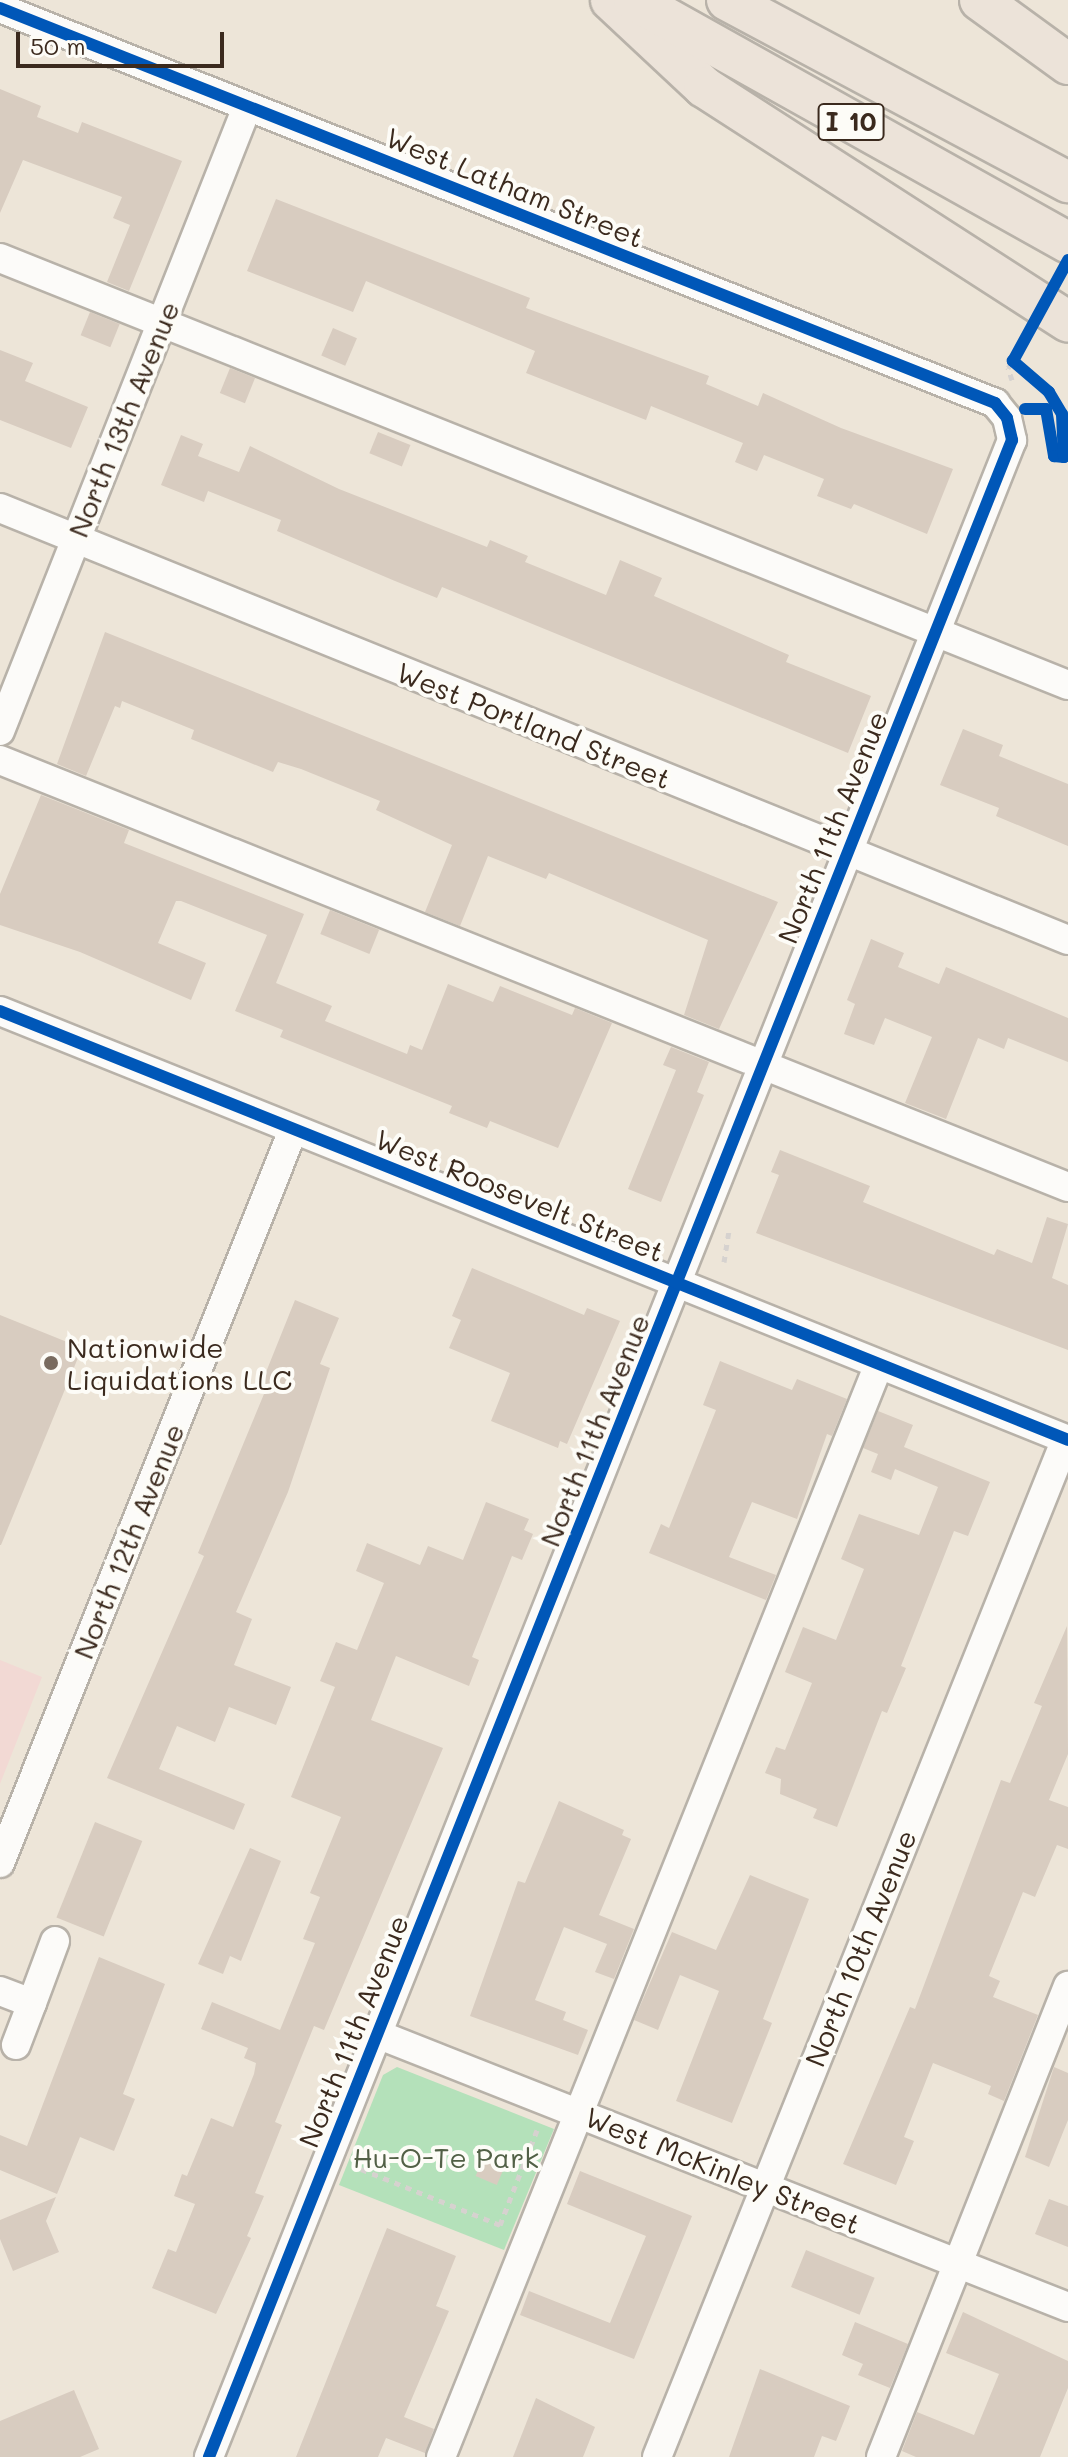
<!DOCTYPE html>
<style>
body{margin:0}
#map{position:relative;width:1068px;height:2457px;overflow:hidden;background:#ede5d8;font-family:Mali,sans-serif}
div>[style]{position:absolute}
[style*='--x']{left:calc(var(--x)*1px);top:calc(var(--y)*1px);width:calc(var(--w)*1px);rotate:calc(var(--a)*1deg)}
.built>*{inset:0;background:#f2d9d4}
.green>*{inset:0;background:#b4e1ba}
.building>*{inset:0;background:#d8ccc0;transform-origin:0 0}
.path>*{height:5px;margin-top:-2.5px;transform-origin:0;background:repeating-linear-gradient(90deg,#d6d2cf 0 6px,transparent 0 12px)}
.roads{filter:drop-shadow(2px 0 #b8b2a9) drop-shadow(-2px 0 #b8b2a9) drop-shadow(0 2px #b8b2a9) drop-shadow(0 -2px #b8b2a9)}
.minor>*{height:28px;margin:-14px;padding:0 14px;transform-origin:14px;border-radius:14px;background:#fcfbf9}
.highway>*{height:40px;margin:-20px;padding:0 20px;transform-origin:20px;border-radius:20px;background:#ece3d9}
.cycleway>*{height:12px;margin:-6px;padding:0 6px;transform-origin:6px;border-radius:6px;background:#0057b8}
.dots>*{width:22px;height:22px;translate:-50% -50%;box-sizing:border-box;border:4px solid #fdfcf7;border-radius:50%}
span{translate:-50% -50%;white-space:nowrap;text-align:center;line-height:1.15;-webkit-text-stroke:8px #fdfcf7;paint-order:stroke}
.shield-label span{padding:2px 6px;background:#fdfcf7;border:2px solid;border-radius:6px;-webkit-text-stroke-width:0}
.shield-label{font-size:26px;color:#3b2a1e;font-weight:700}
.street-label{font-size:28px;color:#3b2a1e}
.poi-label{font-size:28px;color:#3b2a1e}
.left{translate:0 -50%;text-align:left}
.park-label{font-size:28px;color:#526046}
.scale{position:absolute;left:16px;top:32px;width:208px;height:36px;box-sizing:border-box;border:4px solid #3b2a1e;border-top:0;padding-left:10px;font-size:24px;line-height:28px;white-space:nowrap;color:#3b2a1e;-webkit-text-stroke:6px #fdfcf7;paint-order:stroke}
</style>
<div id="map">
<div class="built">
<div style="clip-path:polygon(0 1660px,42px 1677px,0 1784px)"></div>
</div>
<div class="green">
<div style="clip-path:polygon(397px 2067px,554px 2129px,504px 2250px,339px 2185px,383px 2075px)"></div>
</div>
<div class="building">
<div style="clip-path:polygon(0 89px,41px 106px,37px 117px,78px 133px,82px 122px,182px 161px,129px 291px,107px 282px,130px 225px,113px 218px,122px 197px,23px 160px,0 213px)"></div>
<div style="clip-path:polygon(276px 199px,530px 298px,526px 308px,709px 376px,706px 384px,758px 406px,763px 393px,841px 428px,953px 469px,927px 534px,854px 504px,851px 509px,817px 496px,824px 479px,764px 455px,757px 471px,735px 462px,743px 443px,651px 406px,646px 420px,526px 373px,535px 351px,366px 281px,353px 312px,247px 271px)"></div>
<div style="left:90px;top:312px;width:32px;height:25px;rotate:22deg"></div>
<div style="left:333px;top:328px;width:26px;height:30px;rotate:23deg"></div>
<div style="clip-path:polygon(0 350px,33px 363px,25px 381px,88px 407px,71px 448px,0 420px)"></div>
<div style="left:230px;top:368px;width:27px;height:27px;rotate:22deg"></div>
<div style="left:378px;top:432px;width:35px;height:23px;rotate:22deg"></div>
<div style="clip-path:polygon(181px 435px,203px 444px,198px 456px,239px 472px,250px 446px,339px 489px,487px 547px,490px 540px,528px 556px,525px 562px,606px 595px,620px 560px,662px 578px,654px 596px,789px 655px,786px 662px,871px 696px,848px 753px,442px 587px,437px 598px,395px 581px,277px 531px,281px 520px,208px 491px,204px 502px,161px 485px)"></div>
<div style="clip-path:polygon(105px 632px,778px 902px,719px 1029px,684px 1015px,708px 940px,549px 873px,546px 879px,488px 856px,460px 926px,425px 912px,452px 845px,376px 810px,380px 801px,301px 769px,278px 762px,273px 772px,191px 739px,194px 730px,122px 701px,120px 708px,115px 706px,86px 776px,57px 764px)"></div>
<div style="clip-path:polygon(963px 729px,1003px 745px,999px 756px,1068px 784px,1068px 846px,996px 816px,999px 808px,940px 785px)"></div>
<div style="clip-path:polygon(41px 795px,129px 830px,124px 843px,304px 914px,276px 983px,332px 1006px,325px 1021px,407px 1054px,410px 1045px,422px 1050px,448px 984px,493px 1002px,500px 986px,572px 1015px,575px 1008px,612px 1023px,558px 1148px,490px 1121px,487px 1128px,449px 1113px,452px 1106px,280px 1037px,283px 1030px,235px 1011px,267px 935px,181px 901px,176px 901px,158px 943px,206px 963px,191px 1000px,80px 952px,0 925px,0 894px)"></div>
<div style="left:330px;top:910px;width:53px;height:26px;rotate:22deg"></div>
<div style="clip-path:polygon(871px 939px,904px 953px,898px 967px,939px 984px,946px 967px,1068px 1018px,1068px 1062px,1008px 1038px,1004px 1049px,978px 1038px,946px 1119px,905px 1103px,932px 1037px,885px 1018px,874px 1045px,844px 1034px,855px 1004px,847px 1000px)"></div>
<div style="clip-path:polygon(671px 1047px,709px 1062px,697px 1092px,704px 1095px,661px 1202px,628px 1189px,676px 1070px,663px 1065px)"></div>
<div style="clip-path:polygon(780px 1150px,870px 1186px,863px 1202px,994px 1255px,997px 1249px,1032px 1263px,1047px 1217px,1068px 1224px,1052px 1278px,1068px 1285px,1068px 1350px,756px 1233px,779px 1175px,771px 1172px)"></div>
<div style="clip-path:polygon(472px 1268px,584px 1315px,587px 1308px,620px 1321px,567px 1444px,560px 1441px,558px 1448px,491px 1421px,510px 1373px,449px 1348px,461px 1320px,452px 1316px)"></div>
<div style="clip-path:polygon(295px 1300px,339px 1318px,320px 1364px,330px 1368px,288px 1492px,236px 1612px,252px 1619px,234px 1665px,291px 1687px,276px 1725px,229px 1707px,215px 1742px,177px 1726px,159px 1769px,245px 1804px,234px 1830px,107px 1778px,204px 1556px,198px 1553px,264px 1394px,258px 1392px)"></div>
<div style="clip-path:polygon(0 1315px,82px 1348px,1px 1545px,0 1545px)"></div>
<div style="clip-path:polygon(720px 1361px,792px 1390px,797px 1379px,847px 1399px,832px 1436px,827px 1434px,797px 1519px,752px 1502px,729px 1557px,776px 1575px,766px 1600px,649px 1553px,661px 1524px,669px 1528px,716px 1410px,703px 1405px)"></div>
<div style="clip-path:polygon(878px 1411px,913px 1425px,904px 1447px,990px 1482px,968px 1536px,954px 1531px,901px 1666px,906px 1668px,887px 1713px,882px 1711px,837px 1827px,813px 1818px,817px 1809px,780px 1794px,781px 1779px,765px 1773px,776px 1747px,785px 1750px,812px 1683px,785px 1672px,803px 1627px,836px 1640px,864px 1569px,841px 1559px,859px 1514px,919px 1535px,938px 1487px,895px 1469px,891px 1480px,871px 1472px,878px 1454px,863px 1448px)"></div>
<div style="clip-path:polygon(486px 1502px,529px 1519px,524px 1530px,533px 1534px,522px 1560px,512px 1556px,472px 1657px,479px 1660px,469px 1686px,396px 1656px,371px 1720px,443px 1748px,324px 2030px,314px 2026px,275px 2122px,282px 2125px,255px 2193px,264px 2196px,247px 2236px,251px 2238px,216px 2314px,152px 2288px,168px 2249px,176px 2252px,195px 2204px,174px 2196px,182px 2174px,187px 2176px,211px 2118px,233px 2127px,254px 2074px,256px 2063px,244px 2058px,248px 2048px,201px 2029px,212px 2002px,280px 2030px,315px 1943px,303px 1939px,320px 1897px,310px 1893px,341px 1817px,291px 1797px,335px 1687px,320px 1681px,336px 1642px,357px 1650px,384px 1583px,356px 1571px,367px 1543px,420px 1565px,428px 1546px,463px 1560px)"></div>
<div style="clip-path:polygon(1067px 1626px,1068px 1754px,1049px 1800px,1068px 1807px,1068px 1849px,1057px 1845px,1035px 1897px,1023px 1892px,989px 1976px,1000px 1981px,993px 1997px,1038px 2015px,1004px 2101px,988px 2094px,991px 2086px,933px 2063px,904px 2137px,914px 2141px,896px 2185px,843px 2164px,910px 2007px,915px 2009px,1001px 1780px,1010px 1783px,1042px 1706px,1034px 1703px)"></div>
<div style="clip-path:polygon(559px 1801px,624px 1830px,622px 1835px,631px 1839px,599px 1915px,634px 1929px,614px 1979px,595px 1972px,607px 1944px,564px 1927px,535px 2000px,566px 2012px,563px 2020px,588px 2030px,578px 2055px,470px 2016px,518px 1881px,525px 1883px)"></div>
<div style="left:95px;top:1822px;width:51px;height:103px;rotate:22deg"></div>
<div style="clip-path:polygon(250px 1848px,281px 1861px,241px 1961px,230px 1956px,223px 1974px,198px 1964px)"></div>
<div style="clip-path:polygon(750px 1875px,809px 1899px,763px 2019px,772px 2023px,732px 2123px,676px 2101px,719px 1991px,680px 1975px,658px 2030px,634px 2020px,672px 1932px,716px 1950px)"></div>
<div style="clip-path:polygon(99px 1957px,165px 1984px,123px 2094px,135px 2099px,114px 2151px,80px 2137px,57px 2194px,0 2170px,0 2135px,27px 2146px)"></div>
<div style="clip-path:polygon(1054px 2067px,1068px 2073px,1068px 2120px,1049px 2167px,1025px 2157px)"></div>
<div style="left:485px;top:2154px;width:23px;height:24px;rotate:23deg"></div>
<div style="clip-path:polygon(580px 2171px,692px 2216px,634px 2359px,520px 2315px,529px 2291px,610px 2323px,646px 2236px,567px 2204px)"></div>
<div style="clip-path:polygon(56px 2197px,46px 2221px,59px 2252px,13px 2271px,0 2239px,0 2220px)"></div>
<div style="clip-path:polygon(1049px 2199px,1068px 2206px,1068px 2247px,1035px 2234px)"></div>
<div style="clip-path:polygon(387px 2228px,456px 2256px,436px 2306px,449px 2311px,404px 2417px,434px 2429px,425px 2453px,386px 2438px,378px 2457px,296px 2457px)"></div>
<div style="left:806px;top:2250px;width:74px;height:40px;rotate:22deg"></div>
<div style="clip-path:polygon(963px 2312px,1068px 2361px,1068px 2388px,1040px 2457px,916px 2457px,902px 2451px,917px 2412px,974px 2435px,999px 2374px,946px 2353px)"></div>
<div style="clip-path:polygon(855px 2322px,908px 2344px,890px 2388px,858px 2375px,863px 2364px,842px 2355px)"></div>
<div style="clip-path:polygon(760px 2369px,850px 2406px,836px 2441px,822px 2436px,814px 2457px,729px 2457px)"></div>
<div style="clip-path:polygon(74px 2390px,99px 2449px,80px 2457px,0 2457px,0 2421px)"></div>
<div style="clip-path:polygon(536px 2398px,595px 2427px,583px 2457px,513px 2457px)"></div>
</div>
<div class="path">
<div style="--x:1012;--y:380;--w:13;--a:-108"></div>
<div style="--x:1008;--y:368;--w:9;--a:-54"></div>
<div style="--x:724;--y:1262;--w:31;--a:-81"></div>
<div style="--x:361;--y:2169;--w:150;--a:21.9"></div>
<div style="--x:500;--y:2225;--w:102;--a:-68.7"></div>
</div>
<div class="roads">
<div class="minor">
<div style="--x:0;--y:8;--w:1071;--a:21.65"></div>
<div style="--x:995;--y:403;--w:19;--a:51"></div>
<div style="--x:1007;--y:418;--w:23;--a:77"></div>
<div style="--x:1012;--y:440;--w:2171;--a:111.71"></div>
<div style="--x:0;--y:258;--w:1150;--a:21.79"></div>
<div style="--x:0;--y:508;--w:1152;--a:22.02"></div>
<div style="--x:0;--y:731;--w:671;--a:-68.4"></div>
<div style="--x:0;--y:760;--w:1150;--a:21.79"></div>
<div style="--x:0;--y:1011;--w:1151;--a:21.88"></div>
<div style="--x:0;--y:1863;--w:789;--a:-68.21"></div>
<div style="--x:0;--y:1991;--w:34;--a:21"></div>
<div style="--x:32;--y:2003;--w:45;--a:110.9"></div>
<div style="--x:32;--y:2003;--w:66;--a:-69.6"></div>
<div style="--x:377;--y:2034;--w:743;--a:21.56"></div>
<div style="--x:441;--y:2457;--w:1177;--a:-68.16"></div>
<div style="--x:657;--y:2457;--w:1097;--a:-68.11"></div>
<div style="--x:881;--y:2457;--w:507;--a:-68.35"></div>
</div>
<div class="highway">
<div style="--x:611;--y:0;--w:127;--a:43.1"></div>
<div style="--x:704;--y:87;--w:433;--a:32.8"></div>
<div style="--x:634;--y:0;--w:497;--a:29.2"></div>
<div style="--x:727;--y:0;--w:387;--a:28.1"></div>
<div style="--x:980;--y:0;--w:109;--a:36"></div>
</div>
</div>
<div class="cycleway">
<div style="--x:0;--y:8;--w:1071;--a:21.65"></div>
<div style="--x:995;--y:403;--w:19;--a:51"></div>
<div style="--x:1007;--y:418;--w:23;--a:77"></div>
<div style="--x:1012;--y:440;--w:2171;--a:111.71"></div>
<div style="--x:1025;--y:409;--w:21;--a:0"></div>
<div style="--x:1046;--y:409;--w:48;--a:80.3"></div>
<div style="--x:1054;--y:456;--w:10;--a:6"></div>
<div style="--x:1064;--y:457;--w:43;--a:-92.7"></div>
<div style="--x:1062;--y:414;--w:26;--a:-121"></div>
<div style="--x:1049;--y:392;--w:48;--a:-139.3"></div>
<div style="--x:1013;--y:361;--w:115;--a:-61.4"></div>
<div style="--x:0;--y:1011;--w:1151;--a:21.88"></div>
</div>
<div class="dots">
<div style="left:51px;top:1363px;background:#796b5f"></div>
</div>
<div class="shield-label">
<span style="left:851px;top:122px">I 10</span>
</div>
<div class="street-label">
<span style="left:515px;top:187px;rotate:22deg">West Latham Street</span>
<span style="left:123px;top:419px;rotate:-68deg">North 13th Avenue</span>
<span style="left:534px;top:725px;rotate:22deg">West Portland Street</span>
<span style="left:832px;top:827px;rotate:-68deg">North 11th Avenue</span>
<span style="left:520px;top:1195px;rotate:22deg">West Roosevelt Street</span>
<span style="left:594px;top:1430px;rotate:-68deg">North 11th Avenue</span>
<span style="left:128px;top:1541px;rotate:-68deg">North 12th Avenue</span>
<span style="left:860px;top:1948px;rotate:-68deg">North 10th Avenue</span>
<span style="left:353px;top:2031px;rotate:-68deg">North 11th Avenue</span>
<span style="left:723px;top:2170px;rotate:22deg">West McKinley Street</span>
</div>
<div class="poi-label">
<span class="left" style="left:67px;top:1363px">Nationwide<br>Liquidations LLC</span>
</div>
<div class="park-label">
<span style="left:446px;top:2157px">Hu-O-Te Park</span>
</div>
<div class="scale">50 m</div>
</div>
